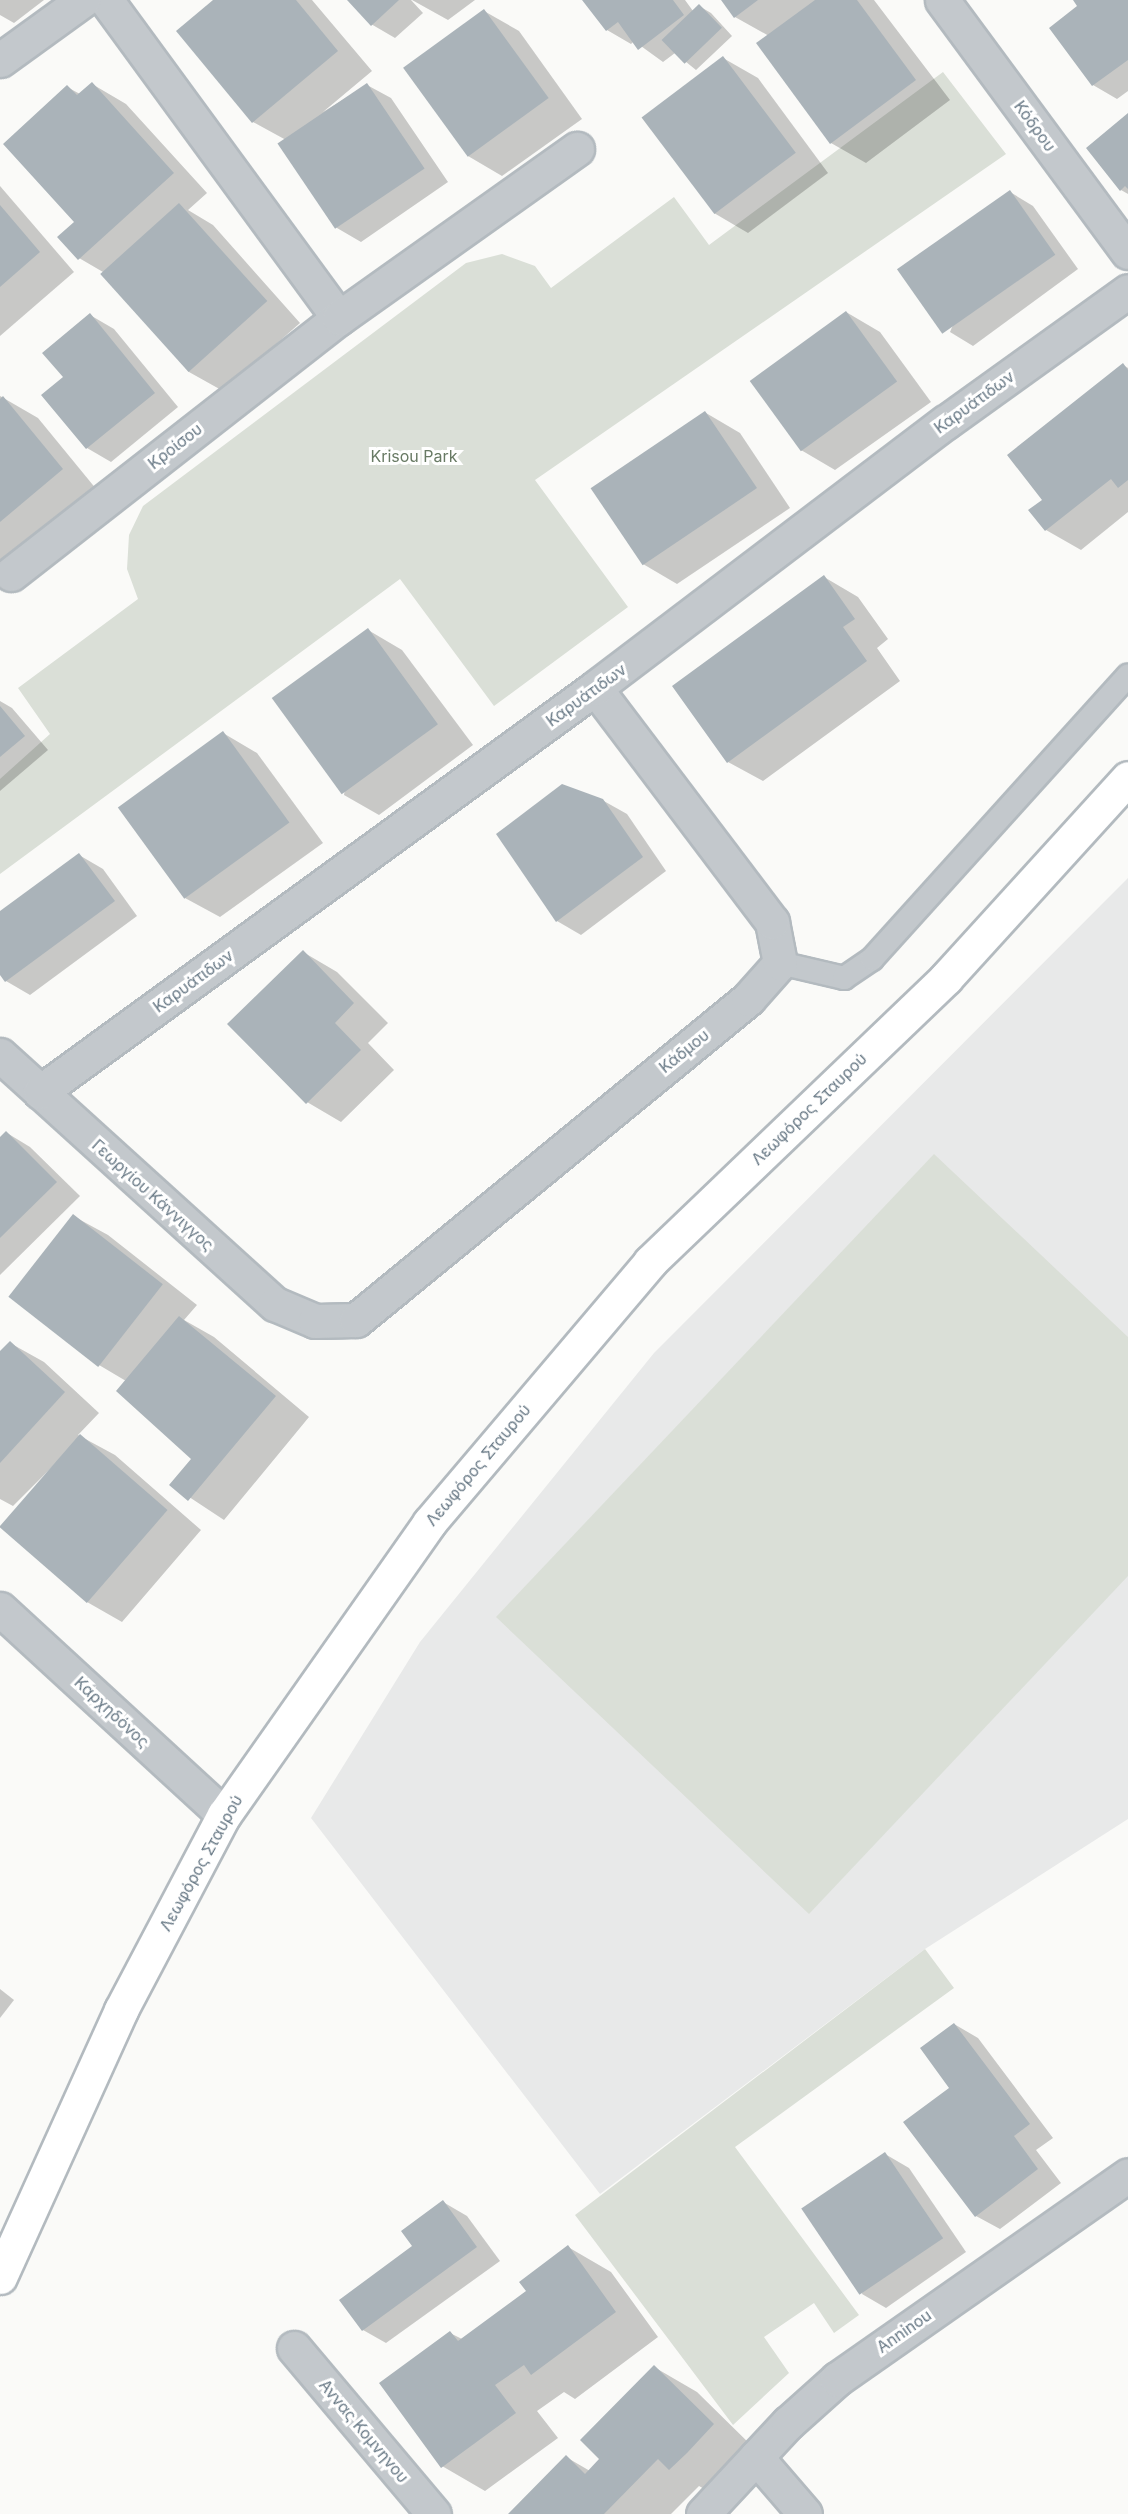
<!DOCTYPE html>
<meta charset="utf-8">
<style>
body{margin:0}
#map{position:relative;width:1128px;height:2514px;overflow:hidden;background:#fafaf8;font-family:Inter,sans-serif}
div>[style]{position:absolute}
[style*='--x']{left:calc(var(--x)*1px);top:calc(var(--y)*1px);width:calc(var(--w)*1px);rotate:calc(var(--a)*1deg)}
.built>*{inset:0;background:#e8e9e9}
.green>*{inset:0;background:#dadfd7}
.shadow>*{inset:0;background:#0003}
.building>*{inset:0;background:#aab3b9;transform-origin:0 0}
.roads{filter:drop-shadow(2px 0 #b3babf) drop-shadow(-2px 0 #b3babf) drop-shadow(0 2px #b3babf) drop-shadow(0 -2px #b3babf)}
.service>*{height:22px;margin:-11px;padding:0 11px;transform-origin:11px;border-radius:11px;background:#c3c8cc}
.minor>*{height:33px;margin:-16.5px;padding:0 16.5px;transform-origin:16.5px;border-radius:16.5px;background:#c3c8cc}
.tertiary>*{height:33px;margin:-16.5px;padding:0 16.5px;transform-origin:16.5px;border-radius:16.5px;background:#c3c8cc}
.secondary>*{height:33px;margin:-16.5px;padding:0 16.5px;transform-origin:16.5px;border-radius:16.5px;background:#fff}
span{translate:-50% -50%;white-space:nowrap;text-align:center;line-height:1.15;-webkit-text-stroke:6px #fff;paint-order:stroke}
.street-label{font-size:16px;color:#657683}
.park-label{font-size:16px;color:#687a64}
</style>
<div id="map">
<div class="built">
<div style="clip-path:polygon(1128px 878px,1128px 1819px,925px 1949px,600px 2194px,311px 1818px,420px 1642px,654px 1353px)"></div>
</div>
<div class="green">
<div style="clip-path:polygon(943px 72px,1006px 154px,535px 480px,628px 607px,494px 706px,400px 579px,0 874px,0 779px,50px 734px,18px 688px,138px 599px,127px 569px,129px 535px,143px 506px,466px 263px,502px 254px,535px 266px,551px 288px,674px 197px,709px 245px)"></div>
<div style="clip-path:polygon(934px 1154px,1128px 1337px,1128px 1576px,809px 1914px,496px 1617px)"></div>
<div style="clip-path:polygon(925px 1949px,954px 1988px,735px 2147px,859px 2315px,834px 2333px,814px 2303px,764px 2337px,789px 2373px,733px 2425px,575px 2215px)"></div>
</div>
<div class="shadow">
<div style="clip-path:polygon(0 0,44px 0,14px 23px,0 15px)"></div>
<div style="clip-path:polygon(216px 0,312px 0,372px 71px,323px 112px,367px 85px,391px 98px,448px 182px,361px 242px,337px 228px,286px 140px,253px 122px)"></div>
<div style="clip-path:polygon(349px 0,411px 0,423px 13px,395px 38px,371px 24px)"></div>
<div style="clip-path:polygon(412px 0,475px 0,448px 20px)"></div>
<div style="clip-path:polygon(584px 0,685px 0,693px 11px,699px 6px,711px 13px,732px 36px,696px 70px,675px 53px,663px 62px,634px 41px,631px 44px,607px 30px)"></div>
<div style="clip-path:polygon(723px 0,874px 0,950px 100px,866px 163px,831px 143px,769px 36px,735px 17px)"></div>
<div style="clip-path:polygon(1075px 0,1128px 0,1128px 91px,1117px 99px,1093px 85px,1051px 28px,1079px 7px)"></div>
<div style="clip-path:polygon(484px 11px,519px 31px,582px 119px,502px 176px,468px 156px)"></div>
<div style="clip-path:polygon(723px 58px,758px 78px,828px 173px,748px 233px,714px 213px)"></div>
<div style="clip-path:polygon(92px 84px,126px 104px,207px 193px,188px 210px,213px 225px,300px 323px,223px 391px,189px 372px,103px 272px,79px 258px,67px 87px,80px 94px)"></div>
<div style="clip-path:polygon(1128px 115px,1128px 194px,1121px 190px)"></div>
<div style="clip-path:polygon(0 186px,74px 272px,0 336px)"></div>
<div style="clip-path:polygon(1010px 192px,1033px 206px,1078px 269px,973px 346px,950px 332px)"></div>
<div style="clip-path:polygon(846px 312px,880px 332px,931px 402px,835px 470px,801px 450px)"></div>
<div style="clip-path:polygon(90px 315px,114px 329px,178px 407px,111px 462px,87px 448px,65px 378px)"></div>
<div style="clip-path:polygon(1123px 365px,1128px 368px,1128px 512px,1081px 550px,1046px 530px,1044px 500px)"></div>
<div style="clip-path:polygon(0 396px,38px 418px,97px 490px,6px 564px,0 561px)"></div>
<div style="clip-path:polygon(706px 413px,740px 433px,790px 508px,677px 584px,643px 564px,592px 489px)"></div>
<div style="clip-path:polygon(824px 577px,858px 597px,888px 639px,877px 648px,900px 681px,763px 781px,728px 762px)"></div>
<div style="clip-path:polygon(368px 630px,402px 650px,473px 745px,379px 815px,344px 795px)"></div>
<div style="clip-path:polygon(0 701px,12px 708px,48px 750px,0 791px)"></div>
<div style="clip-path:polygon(223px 733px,257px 753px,323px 843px,220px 917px,185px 898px)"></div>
<div style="clip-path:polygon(602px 800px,627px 814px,666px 871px,581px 935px,557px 921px)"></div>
<div style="clip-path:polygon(79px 855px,103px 869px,137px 916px,30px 995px,6px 981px,0 972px,0 913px)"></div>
<div style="clip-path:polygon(303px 952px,337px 972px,388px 1023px,368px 1043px,394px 1070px,341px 1122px,307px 1102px)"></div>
<div style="clip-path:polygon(7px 1133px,30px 1147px,80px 1196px,0 1275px,0 1139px)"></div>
<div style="clip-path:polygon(73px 1216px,108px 1235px,197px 1305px,184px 1320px,214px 1337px,309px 1417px,224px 1520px,171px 1485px,193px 1459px,126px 1381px,99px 1365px)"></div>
<div style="clip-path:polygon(10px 1343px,44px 1362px,99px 1413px,78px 1435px,115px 1455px,201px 1530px,122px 1622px,87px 1602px,61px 1458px,13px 1506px,0 1499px,0 1353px)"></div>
<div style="clip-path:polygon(0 1989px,14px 2000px,0 2018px)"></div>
<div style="clip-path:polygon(954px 2024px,978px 2038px,1053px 2138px,1036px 2150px,1061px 2183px,1000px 2229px,976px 2216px,951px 2088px)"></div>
<div style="clip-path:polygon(885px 2154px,909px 2168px,966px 2252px,886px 2308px,862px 2294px)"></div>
<div style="clip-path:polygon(443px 2202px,467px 2216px,500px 2261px,386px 2343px,363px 2330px)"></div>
<div style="clip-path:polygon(568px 2247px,611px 2272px,658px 2337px,575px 2399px,564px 2392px,537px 2411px,558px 2438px,485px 2491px,442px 2466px,450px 2333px,462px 2339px,528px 2292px)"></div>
<div style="clip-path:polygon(654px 2367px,697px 2392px,756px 2450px,713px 2494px,699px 2486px,671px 2514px,510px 2514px,566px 2457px,590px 2471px,601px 2459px)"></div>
</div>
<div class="building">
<div style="clip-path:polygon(213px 0,296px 0,338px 51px,252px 123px,176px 31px)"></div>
<div style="clip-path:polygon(347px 0,399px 0,371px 26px)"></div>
<div style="clip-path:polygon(582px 0,673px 0,684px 15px,638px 50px,618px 22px,606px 31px)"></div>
<div style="clip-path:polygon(721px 0,758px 0,734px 18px)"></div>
<div style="clip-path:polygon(815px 0,857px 0,916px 80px,830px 144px,756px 43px)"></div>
<div style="clip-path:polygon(1073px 0,1128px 0,1128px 60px,1092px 86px,1049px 28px,1077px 6px)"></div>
<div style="left:699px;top:4px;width:33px;height:52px;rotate:46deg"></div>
<div style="left:484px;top:9px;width:110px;height:100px;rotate:54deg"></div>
<div style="left:723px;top:56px;width:121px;height:102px;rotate:53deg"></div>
<div style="clip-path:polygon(92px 82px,174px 173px,78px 260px,57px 237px,74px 222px,3px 144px,67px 85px,77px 95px)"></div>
<div style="left:367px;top:83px;width:103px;height:108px;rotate:56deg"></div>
<div style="clip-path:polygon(1128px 113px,1128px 189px,1125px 186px,1120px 191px,1086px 148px)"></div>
<div style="left:1010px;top:190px;width:79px;height:138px;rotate:55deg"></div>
<div style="left:179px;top:203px;width:132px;height:106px;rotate:48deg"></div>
<div style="clip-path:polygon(0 205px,40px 252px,0 287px)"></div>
<div style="left:846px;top:311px;width:87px;height:119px;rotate:54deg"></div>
<div style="clip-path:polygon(90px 313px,155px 393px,86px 449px,41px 395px,63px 377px,42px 353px)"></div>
<div style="clip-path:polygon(1123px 363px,1128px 370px,1128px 480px,1118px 488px,1111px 479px,1045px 531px,1028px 510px,1042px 500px,1007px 455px)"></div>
<div style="clip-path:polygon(3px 396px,63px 469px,0 522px,0 399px)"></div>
<div style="left:705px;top:411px;width:93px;height:138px;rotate:56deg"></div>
<div style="clip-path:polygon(824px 575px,855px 619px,843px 627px,867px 661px,727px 763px,672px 686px)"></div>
<div style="left:368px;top:628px;width:119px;height:119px;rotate:54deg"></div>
<div style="clip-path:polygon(0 706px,25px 736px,0 757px)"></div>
<div style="left:223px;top:731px;width:113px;height:130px;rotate:54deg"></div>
<div style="clip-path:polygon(562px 784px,603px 799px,643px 857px,556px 922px,496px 834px)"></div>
<div style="clip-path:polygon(79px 853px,115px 901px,5px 982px,0 975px,0 911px)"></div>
<div style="clip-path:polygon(303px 950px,354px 1003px,335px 1023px,361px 1050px,306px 1104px,227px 1024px)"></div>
<div style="clip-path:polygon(6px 1131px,57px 1182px,0 1238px,0 1137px)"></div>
<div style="left:73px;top:1214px;width:114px;height:105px;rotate:38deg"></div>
<div style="clip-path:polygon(179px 1316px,276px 1396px,188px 1501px,169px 1485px,191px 1459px,116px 1391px)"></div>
<div style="clip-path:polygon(10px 1341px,65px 1392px,0 1463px,0 1351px)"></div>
<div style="left:80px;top:1434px;width:116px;height:123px;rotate:41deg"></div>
<div style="clip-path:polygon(954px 2023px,1030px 2124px,1014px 2136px,1038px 2169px,975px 2217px,903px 2122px,949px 2088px,920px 2048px)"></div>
<div style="left:885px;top:2152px;width:104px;height:101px;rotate:56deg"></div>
<div style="clip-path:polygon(443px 2200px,477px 2247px,362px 2331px,339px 2300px,412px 2246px,401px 2231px)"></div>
<div style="clip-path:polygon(568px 2245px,616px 2312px,531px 2375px,524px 2365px,495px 2385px,516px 2413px,441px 2468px,379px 2383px,450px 2331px,458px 2341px,526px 2291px,519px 2282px)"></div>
<div style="clip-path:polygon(654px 2365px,714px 2424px,687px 2453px,669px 2470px,658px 2459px,604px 2514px,508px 2514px,566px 2455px,585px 2474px,599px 2459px,580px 2440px)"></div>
</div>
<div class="roads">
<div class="service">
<div style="--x:780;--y:963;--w:66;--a:13.2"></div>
<div style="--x:844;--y:978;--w:34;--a:-34"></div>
<div style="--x:872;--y:959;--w:382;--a:-47.9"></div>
</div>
<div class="minor">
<div style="--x:106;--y:0;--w:394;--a:53.8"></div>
<div style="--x:942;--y:0;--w:313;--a:53.6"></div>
<div style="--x:0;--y:60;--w:102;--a:-35.9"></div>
<div style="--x:11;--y:574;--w:416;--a:-38"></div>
<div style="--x:339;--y:318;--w:292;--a:-35.4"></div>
<div style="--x:0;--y:1055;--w:371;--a:42.2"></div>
<div style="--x:275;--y:1304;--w:43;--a:23"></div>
<div style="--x:315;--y:1321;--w:41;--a:-1.4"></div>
<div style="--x:356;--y:1320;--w:507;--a:-39.31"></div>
<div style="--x:748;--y:999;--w:48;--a:-48.4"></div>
<div style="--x:780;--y:963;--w:42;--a:-101"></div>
<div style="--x:772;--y:922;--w:293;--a:-127.1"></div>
<div style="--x:40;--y:1092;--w:686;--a:-36.05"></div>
<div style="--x:595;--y:688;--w:440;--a:-37.2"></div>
<div style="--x:946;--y:422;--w:224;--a:-35.7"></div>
<div style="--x:294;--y:2348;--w:217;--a:49.9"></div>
<div style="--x:756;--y:2457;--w:75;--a:49.3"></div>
<div style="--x:703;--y:2514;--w:125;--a:-47"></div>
<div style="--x:788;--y:2423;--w:66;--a:-41.9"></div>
<div style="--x:837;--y:2379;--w:355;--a:-35"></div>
</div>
<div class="tertiary">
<div style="--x:0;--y:1609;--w:304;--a:42.6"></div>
</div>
<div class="secondary">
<div style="--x:0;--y:2277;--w:293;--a:-65.6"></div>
<div style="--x:121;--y:2010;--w:221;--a:-62.2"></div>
<div style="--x:224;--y:1815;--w:357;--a:-54.9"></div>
<div style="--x:429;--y:1523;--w:342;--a:-49.7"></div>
<div style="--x:650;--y:1262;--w:410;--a:-43.8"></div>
<div style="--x:946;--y:978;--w:270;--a:-47.7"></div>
</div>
</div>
<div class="street-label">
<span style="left:1035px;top:126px;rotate:54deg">Κόδρου</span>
<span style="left:974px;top:402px;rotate:-36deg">Καρυάτιδων</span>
<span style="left:175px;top:446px;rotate:-38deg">Κροίσου</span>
<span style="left:586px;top:695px;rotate:-36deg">Καρυάτιδων</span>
<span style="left:193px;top:981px;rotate:-36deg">Καρυάτιδων</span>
<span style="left:684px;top:1051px;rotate:-39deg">Κάδμου</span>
<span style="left:809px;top:1109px;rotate:-44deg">Λεωφόρος Σταυρού</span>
<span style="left:153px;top:1195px;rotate:42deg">Γεωργίου Κάννιγγος</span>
<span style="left:478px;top:1465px;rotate:-50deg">Λεωφόρος Σταυρού</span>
<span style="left:112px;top:1712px;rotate:43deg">Καρχηδόνος</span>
<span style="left:201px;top:1863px;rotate:-61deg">Λεωφόρος Σταυρού</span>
<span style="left:904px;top:2331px;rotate:-35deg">Anninou</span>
<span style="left:364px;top:2431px;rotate:50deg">Αννας Κομνηνου</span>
</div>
<div class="park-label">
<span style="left:414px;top:456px">Krisou Park</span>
</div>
</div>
